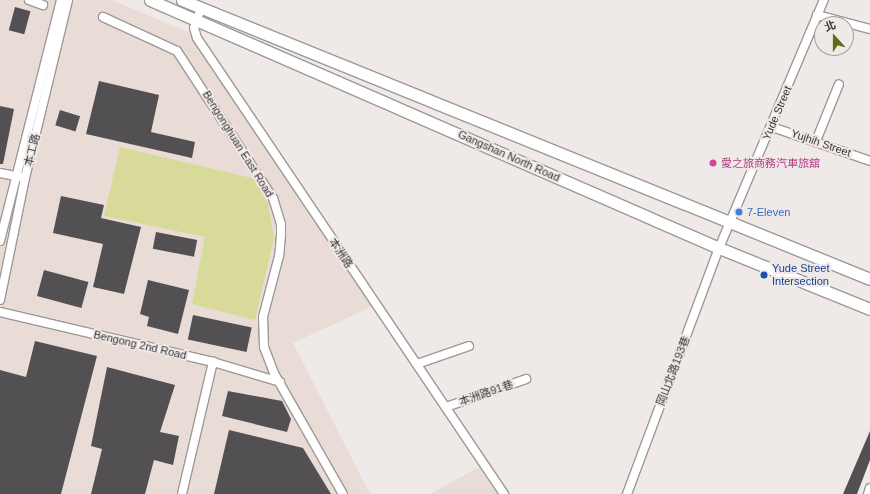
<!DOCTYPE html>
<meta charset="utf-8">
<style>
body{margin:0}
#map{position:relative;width:870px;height:494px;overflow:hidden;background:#efe9e7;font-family:Helvetica,"Noto Sans TC",sans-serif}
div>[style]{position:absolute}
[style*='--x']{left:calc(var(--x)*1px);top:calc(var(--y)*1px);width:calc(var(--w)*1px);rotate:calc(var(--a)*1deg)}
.built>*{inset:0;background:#e9dcd6}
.green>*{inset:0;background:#d8da9a}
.building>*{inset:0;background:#535054;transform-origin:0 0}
.roads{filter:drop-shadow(1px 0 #9e9896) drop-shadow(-1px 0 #9e9896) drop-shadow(0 1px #9e9896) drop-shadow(0 -1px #9e9896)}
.minor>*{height:8px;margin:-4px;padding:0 4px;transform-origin:4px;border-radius:4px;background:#fff}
.major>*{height:11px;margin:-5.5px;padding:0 5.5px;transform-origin:5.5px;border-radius:5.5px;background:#fff}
.dots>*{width:11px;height:11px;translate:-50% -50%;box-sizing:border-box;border:2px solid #efe9e7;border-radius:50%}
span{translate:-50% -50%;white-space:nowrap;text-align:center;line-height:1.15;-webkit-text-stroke:4px #efe9e7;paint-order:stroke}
.street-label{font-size:11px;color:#373534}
.hotel-label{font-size:11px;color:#b23c85}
.left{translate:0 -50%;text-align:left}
.shop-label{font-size:11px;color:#366cbe}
.transit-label{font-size:11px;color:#164399}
.north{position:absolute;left:814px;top:16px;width:40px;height:40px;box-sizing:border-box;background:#efe9e7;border:1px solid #a5a19f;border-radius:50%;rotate:339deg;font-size:11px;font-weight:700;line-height:16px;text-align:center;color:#373534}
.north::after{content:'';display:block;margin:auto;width:14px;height:18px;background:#606c13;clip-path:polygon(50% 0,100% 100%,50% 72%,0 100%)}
</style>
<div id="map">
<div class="built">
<div style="clip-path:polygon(0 0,112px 0,188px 32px,373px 306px,293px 343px,370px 494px,0 494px)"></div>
<div style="clip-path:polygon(479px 467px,497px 494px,430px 494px)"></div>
</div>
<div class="green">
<div style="clip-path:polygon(120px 147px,256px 179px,268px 203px,274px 238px,255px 320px,192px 304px,205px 237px,104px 216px)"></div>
</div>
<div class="building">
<div style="left:15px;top:7px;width:16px;height:24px;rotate:15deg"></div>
<div style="clip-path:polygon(99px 81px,159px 95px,151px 132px,195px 142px,192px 158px,86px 134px)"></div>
<div style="clip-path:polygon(0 106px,14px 109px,3px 164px,0 164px)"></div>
<div style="left:60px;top:110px;width:21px;height:16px;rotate:17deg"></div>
<div style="clip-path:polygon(61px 196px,104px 205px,101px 218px,141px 227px,124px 294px,93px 287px,103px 244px,53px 233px)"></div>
<div style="left:156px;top:232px;width:42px;height:17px;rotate:11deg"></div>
<div style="left:44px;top:270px;width:46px;height:27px;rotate:15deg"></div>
<div style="clip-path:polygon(148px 280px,189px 290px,178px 334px,147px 326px,149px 317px,140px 314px)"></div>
<div style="left:193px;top:315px;width:60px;height:25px;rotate:12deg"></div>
<div style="clip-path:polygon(35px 341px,97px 356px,61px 494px,0 494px,0 370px,26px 377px)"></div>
<div style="clip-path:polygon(107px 367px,175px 385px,160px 432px,179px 436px,173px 465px,154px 460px,145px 494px,91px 494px,102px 449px,91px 446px)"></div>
<div style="clip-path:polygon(228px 391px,282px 401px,291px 419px,287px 432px,222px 416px)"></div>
<div style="clip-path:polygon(229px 430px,303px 448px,331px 494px,214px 494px)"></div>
<div style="clip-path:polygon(870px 431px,870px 460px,857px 494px,843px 494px)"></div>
</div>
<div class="roads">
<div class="minor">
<div style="--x:29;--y:0;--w:15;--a:20"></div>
<div style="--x:201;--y:8;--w:21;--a:109"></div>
<div style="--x:194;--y:28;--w:10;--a:73"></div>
<div style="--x:197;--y:38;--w:550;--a:56.05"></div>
<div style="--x:817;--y:15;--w:55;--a:14.8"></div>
<div style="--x:103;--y:17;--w:81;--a:24.7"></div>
<div style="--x:177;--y:51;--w:176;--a:56.9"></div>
<div style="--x:273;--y:198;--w:27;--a:73"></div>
<div style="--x:281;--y:224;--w:11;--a:90"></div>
<div style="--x:281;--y:235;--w:21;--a:95"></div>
<div style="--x:279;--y:256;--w:63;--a:104.7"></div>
<div style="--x:263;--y:317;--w:30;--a:88"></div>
<div style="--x:264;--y:347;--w:30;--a:69"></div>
<div style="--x:275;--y:375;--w:137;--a:60.3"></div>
<div style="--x:772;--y:127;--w:104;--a:19.1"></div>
<div style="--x:816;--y:141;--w:61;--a:-68"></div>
<div style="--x:0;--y:173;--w:21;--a:11"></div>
<div style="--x:0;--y:241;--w:249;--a:-75.8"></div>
<div style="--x:0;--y:300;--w:125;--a:-78.4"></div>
<div style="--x:25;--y:178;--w:183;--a:-76.4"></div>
<div style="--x:0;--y:312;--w:219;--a:13.2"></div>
<div style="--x:213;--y:362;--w:70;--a:16.6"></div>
<div style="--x:417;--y:364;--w:55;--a:-19.1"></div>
<div style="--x:446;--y:407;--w:85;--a:-19.3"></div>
<div style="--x:182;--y:494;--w:136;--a:-76.8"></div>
<div style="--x:627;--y:494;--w:263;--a:-69.5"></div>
<div style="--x:719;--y:248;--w:269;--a:-67.1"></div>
<div style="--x:868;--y:494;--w:6;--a:-72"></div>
</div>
<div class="major">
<div style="--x:150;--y:0;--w:621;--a:23.55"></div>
<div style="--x:719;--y:248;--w:163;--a:22"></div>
<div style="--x:182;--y:0;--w:742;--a:22.07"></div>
</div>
</div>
<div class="dots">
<div style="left:713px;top:163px;background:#d1479c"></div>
<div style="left:739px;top:212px;background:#3f7fe0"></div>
<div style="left:764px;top:275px;background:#1a4fb4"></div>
</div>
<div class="street-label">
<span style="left:777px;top:113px;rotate:-67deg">Yude Street</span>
<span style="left:821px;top:143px;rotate:19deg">Yujhih Street</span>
<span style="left:238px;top:144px;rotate:58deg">Bengonghuan East Road</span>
<span style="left:32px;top:150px;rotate:-76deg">本工路</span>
<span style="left:509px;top:156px;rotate:24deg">Gangshan North Road</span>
<span style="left:341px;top:253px;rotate:56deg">本洲路</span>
<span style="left:140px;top:345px;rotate:13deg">Bengong 2nd Road</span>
<span style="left:673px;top:371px;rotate:-69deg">岡山北路193巷</span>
<span style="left:486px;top:393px;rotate:-19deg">本洲路91巷</span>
</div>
<div class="hotel-label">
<span class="left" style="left:721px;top:163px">愛之旅商務汽車旅舘</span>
</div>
<div class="shop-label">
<span class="left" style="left:747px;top:212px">7-Eleven</span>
</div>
<div class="transit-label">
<span class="left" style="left:772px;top:275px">Yude Street<br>Intersection</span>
</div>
<div class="north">北</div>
</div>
